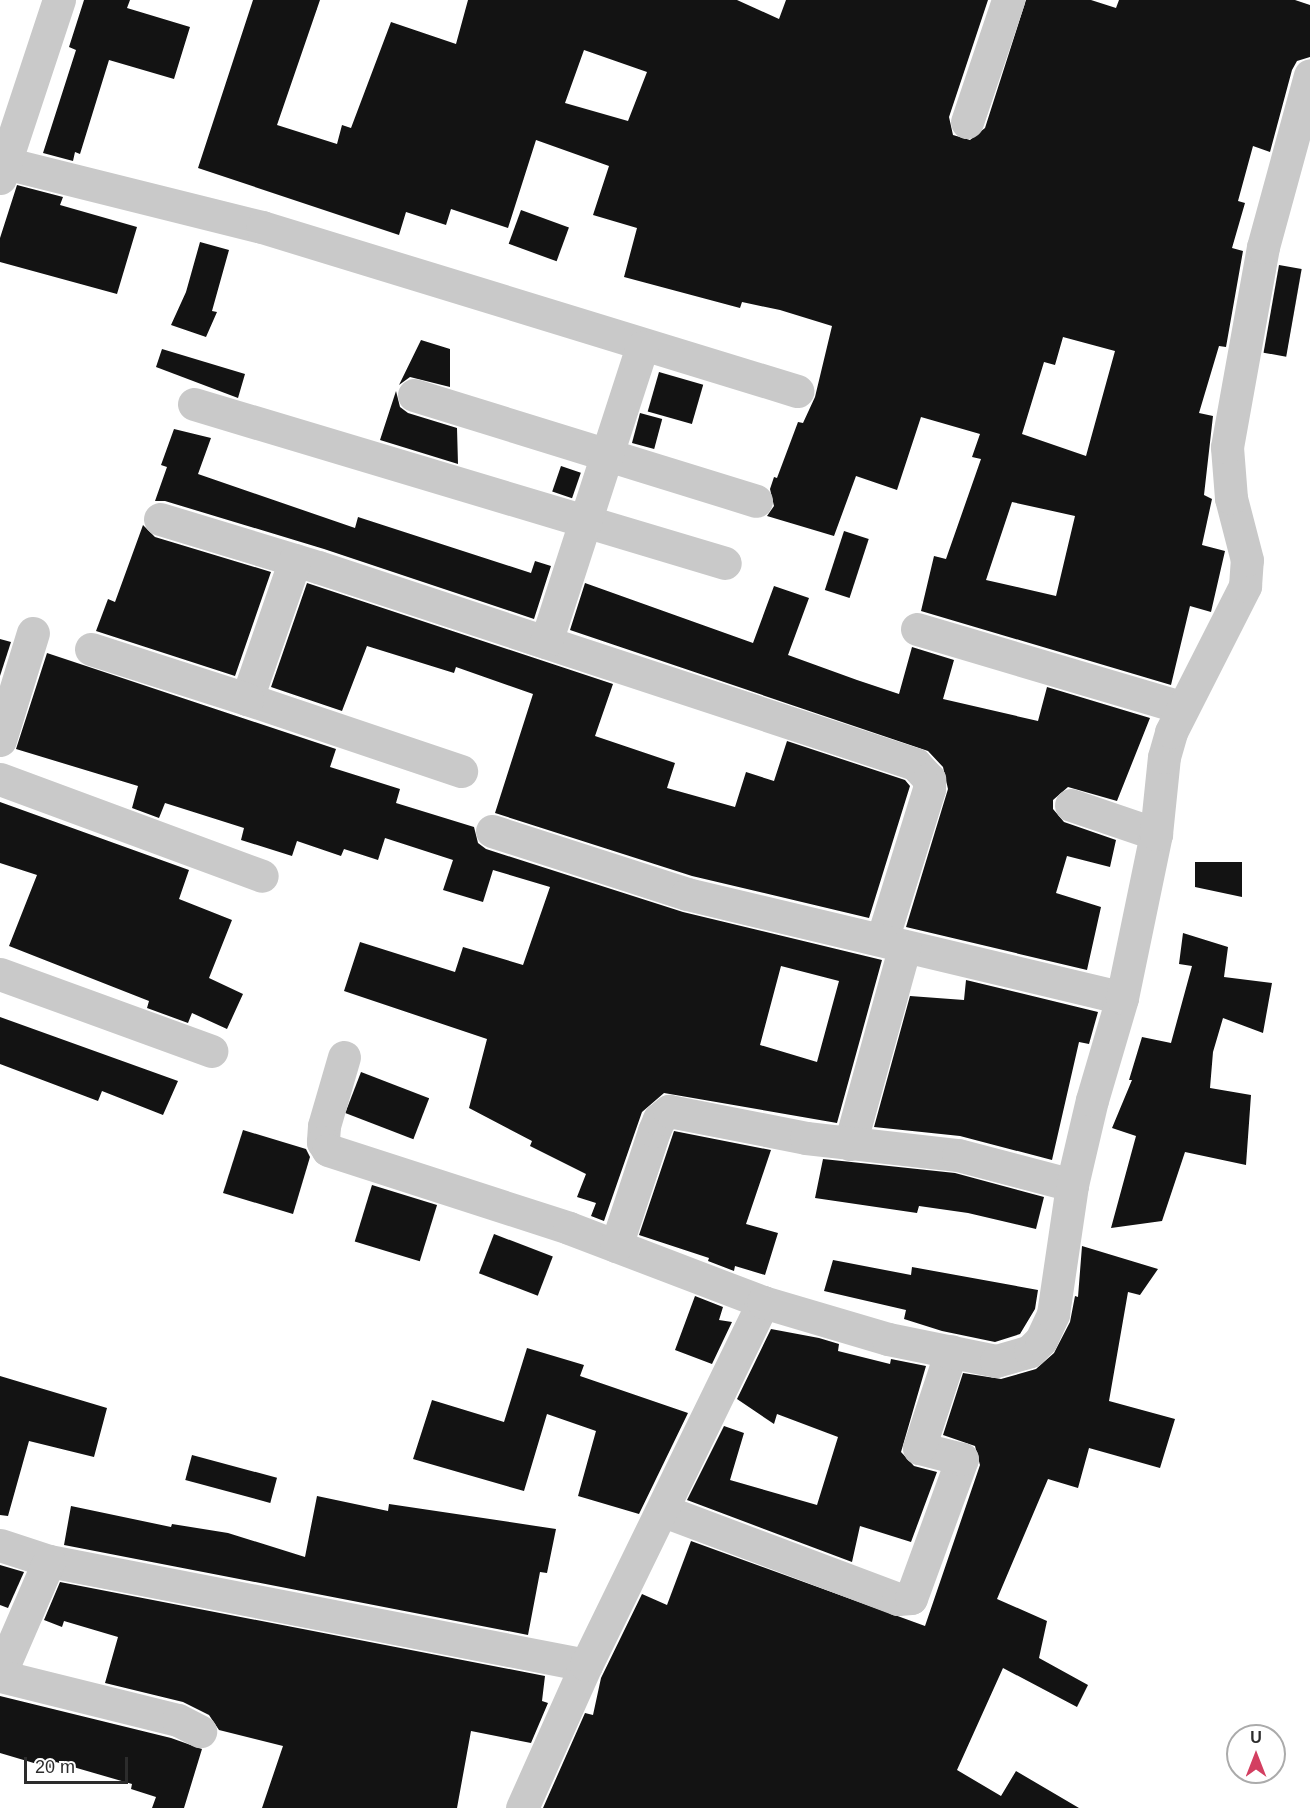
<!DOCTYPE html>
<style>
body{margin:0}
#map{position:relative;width:1310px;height:1808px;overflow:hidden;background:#fff;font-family:Helvetica,sans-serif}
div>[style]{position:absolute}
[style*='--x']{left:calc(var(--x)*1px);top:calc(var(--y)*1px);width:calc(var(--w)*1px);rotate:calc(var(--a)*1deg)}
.building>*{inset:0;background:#131313;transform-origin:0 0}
.minor>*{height:33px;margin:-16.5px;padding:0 16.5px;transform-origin:16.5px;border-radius:16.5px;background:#c9c9c9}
span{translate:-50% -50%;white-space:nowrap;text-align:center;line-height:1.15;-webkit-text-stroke:6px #fff;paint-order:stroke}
.north{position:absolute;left:1226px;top:1724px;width:60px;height:60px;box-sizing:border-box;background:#fff;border:2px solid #ababab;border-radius:50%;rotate:0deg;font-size:16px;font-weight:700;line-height:24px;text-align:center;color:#2c2c2c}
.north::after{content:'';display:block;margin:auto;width:21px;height:27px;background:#d33f61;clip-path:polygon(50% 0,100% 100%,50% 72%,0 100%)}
.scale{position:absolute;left:24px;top:1757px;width:104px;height:27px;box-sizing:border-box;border:3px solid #2c2c2c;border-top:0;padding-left:8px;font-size:18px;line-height:21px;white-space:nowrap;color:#2c2c2c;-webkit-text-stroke:4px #fff;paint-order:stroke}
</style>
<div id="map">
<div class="building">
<div style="clip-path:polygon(84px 0,130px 0,127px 8px,190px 27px,174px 79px,109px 60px,80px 154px,75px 152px,73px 161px,43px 153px,76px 50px,69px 47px)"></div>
<div style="clip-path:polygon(evenodd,253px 0,320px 0,277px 125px,337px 144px,342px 125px,351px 128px,391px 22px,456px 44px,468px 0,737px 0,779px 19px,786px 0,988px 0,949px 117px,953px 135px,970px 140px,985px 128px,1026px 0,1091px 0,1116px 8px,1119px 0,1295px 0,1310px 5px,1310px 57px,1297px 61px,1292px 70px,1270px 152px,1253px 146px,1238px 201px,1245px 203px,1232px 248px,1243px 251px,1226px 347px,1219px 346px,1199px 413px,1213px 416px,1204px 495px,1212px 499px,1202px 545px,1225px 551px,1211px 612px,1190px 606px,1171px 685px,921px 611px,934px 556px,946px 559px,981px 459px,972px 457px,980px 434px,921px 417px,897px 490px,856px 476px,834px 536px,767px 516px,774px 506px,770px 489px,774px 477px,777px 478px,798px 422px,803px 423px,815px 397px,832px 326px,780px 310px,742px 302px,740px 308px,624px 277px,637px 228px,593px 215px,609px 166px,536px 140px,508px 228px,451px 209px,446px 225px,406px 212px,399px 235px,198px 168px,253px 0,584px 50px,647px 72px,628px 121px,565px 103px,584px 50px,253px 0,1063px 337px,1115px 351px,1086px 456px,1022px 434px,1044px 362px,1055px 365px,1063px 337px,253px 0,1012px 502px,1075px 516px,1056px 596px,986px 580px,1012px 502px)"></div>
<div style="clip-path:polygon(17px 185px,63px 197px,60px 205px,137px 227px,117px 294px,0 262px,0 238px)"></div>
<div style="left:521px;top:210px;width:51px;height:36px;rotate:20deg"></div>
<div style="clip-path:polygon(200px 242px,229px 250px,212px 311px,217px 312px,206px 337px,171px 325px,186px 292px)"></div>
<div style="left:1279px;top:265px;width:23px;height:89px;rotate:10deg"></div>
<div style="clip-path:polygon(421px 340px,450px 349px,450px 387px,410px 377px,399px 385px)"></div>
<div style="clip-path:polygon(162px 349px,245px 374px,238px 398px,156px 367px)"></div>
<div style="left:659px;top:372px;width:46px;height:41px;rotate:16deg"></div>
<div style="clip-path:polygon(396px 391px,400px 407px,408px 413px,457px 428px,458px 464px,380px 440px)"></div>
<div style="left:640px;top:413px;width:23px;height:31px;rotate:15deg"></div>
<div style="clip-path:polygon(174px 429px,211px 438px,198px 474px,355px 528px,358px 517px,531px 573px,535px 561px,551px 566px,534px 619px,324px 549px,165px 501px,155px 501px,167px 467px,161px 465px)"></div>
<div style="left:561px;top:466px;width:21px;height:27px;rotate:19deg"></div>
<div style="clip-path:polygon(143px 525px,155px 537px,271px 572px,235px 676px,96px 631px,108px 599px,115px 602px)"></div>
<div style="left:844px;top:531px;width:26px;height:62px;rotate:18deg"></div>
<div style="clip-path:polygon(307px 583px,613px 684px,595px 736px,675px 763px,667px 788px,735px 807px,746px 772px,774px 781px,787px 741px,905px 780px,910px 786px,869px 918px,692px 876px,495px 813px,533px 694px,456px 667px,454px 673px,367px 646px,342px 711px,271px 687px)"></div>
<div style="clip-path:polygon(585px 583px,753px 643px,774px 586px,809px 598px,788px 655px,857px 680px,899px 694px,912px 647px,954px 660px,943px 699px,1038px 721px,1047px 687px,1150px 718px,1117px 801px,1068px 787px,1053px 800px,1053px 809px,1064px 822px,1116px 840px,1110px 867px,1067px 856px,1056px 893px,1101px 907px,1087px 970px,906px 927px,948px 789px,943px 767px,928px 751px,570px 630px)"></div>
<div style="clip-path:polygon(0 639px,11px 642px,0 676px)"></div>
<div style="clip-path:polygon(evenodd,47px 653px,336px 749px,330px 767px,400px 789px,396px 803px,474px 827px,478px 843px,486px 849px,683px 912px,882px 960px,837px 1123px,664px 1093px,642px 1112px,604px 1221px,591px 1216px,596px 1203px,577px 1197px,586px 1174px,530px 1146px,532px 1141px,469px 1108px,487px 1039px,344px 991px,360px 942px,455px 972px,463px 947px,523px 965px,550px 887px,493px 870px,483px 902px,443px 890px,453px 860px,385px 838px,378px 860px,344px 849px,341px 856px,297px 841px,292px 856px,241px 840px,244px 828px,165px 803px,159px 818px,132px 808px,138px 786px,16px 749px,47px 653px,781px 966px,839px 981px,817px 1062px,760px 1045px,781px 966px)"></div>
<div style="clip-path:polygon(0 802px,189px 870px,179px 899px,232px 920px,209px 978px,243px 994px,227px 1029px,192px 1013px,188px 1023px,147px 1008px,149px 1001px,9px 946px,37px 875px,0 863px)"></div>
<div style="clip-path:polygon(1195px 862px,1242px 862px,1242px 897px,1195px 887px)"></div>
<div style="clip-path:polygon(1183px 933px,1228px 947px,1224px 977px,1272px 983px,1263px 1033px,1223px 1018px,1213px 1052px,1210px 1088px,1251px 1095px,1246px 1165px,1185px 1152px,1162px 1221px,1111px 1228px,1136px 1136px,1112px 1128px,1132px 1080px,1129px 1080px,1142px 1037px,1171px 1043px,1192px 966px,1179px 964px)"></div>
<div style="clip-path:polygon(966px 980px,1098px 1012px,1089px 1044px,1079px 1042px,1052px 1160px,960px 1136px,874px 1127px,910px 996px,964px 1000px)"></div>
<div style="clip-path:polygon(0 1017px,178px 1081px,163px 1115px,102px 1091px,98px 1101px,0 1064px)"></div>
<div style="left:361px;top:1072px;width:73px;height:44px;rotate:21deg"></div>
<div style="clip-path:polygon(243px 1130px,306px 1149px,310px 1157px,293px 1214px,223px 1193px)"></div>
<div style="clip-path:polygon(674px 1131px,771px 1150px,746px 1224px,778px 1233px,765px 1275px,735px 1266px,734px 1271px,708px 1261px,709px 1258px,639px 1235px)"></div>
<div style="clip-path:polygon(823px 1159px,955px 1173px,1044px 1197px,1036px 1229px,968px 1213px,919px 1206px,917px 1213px,815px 1198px)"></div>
<div style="left:372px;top:1185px;width:68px;height:59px;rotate:17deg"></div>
<div style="left:494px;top:1234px;width:63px;height:42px;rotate:21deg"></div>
<div style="clip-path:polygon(1082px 1246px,1158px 1269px,1140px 1295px,1128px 1292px,1109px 1401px,1175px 1419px,1160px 1468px,1089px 1448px,1078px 1488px,1048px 1479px,997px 1599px,1047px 1621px,1039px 1658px,1088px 1685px,1077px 1707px,1003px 1668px,957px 1770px,1001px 1796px,1016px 1771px,1079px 1808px,543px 1808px,585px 1713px,593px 1715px,601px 1678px,642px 1594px,667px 1605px,691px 1541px,925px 1626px,980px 1465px,975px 1446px,943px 1435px,963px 1373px,1001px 1379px,1036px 1369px,1054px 1353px,1070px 1322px,1075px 1296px,1078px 1297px)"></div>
<div style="clip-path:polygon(833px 1260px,911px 1275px,912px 1267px,1038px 1290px,1035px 1309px,1020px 1334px,995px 1342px,942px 1331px,904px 1319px,906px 1310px,824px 1291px)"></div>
<div style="clip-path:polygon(695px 1296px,723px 1307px,719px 1320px,732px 1322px,712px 1364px,675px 1350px)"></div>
<div style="clip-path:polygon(771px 1329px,819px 1338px,839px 1344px,838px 1351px,890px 1364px,891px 1359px,926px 1366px,901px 1452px,914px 1466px,937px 1472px,911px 1542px,860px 1526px,852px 1562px,687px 1500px,724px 1426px,744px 1433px,730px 1480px,817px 1505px,838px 1437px,777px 1414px,774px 1424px,737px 1399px)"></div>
<div style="clip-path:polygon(527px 1348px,584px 1365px,580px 1376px,688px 1413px,639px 1514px,578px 1496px,596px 1431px,547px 1414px,524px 1491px,413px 1459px,432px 1400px,504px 1422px)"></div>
<div style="clip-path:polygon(0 1376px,107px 1408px,94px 1457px,29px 1441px,8px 1516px,0 1515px)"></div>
<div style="left:192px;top:1455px;width:88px;height:26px;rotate:15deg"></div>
<div style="clip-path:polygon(317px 1496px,388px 1511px,389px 1504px,556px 1529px,547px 1573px,540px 1572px,528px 1635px,64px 1545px,71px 1506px,171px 1527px,172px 1524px,228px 1533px,305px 1557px)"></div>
<div style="clip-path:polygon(0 1565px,24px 1572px,8px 1608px,0 1605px)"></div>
<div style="clip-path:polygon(60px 1582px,545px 1676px,542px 1701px,548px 1703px,531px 1743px,471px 1731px,457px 1808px,262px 1808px,283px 1746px,219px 1730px,209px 1715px,183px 1702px,105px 1683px,118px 1637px,64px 1621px,62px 1627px,44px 1620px)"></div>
<div style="clip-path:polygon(0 1696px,171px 1738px,202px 1749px,184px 1808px,152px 1808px,156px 1797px,131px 1789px,132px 1784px,56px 1762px,54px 1769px,0 1753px)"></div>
</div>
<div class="minor">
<div style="--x:967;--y:122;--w:129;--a:-71.4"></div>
<div style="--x:5;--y:163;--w:265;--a:14"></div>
<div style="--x:262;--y:227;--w:560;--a:17.04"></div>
<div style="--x:0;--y:178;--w:188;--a:-71.7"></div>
<div style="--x:414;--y:395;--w:358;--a:17.2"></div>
<div style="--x:194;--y:404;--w:554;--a:16.67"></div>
<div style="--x:160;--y:519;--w:165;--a:16.9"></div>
<div style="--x:318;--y:567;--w:629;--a:18.26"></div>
<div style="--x:915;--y:764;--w:21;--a:47"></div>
<div style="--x:929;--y:779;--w:10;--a:90"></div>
<div style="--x:929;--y:789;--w:158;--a:107.3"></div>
<div style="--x:295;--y:560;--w:147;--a:109.1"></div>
<div style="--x:247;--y:699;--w:226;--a:18.6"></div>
<div style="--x:917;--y:629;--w:277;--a:16.5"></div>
<div style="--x:546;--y:642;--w:310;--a:-72"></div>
<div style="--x:91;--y:649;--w:164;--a:17.8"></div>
<div style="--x:0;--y:740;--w:112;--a:-72.9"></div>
<div style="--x:0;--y:779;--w:279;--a:20.3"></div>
<div style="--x:1071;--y:805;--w:90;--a:18.8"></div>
<div style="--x:492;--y:831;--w:205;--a:17.9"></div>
<div style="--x:687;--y:894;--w:447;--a:13.4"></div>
<div style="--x:0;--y:974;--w:225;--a:20"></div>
<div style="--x:344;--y:1057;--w:72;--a:106.2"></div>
<div style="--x:324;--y:1126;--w:16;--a:94"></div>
<div style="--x:323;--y:1142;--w:9;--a:58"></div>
<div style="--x:328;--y:1150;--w:253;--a:17.9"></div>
<div style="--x:569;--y:1228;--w:208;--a:20.9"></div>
<div style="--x:850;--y:1144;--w:205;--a:-74.5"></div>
<div style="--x:616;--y:1246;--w:121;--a:-71.7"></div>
<div style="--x:654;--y:1131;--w:13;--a:-67"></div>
<div style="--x:659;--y:1119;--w:13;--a:-39"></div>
<div style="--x:669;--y:1111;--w:140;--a:11.1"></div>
<div style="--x:806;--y:1138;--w:153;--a:6.4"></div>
<div style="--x:958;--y:1155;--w:118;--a:14.7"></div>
<div style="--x:664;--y:1511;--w:250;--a:20.6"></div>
<div style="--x:898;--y:1599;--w:13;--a:-4"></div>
<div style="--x:911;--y:1598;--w:148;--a:-69.9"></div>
<div style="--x:962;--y:1459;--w:44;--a:-165.7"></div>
<div style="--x:919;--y:1448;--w:102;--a:-71.7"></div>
<div style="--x:0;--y:1545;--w:52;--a:18.1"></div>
<div style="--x:49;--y:1561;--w:547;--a:10.96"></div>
<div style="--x:0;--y:1674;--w:123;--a:-66.6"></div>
<div style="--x:0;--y:1676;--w:183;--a:13.9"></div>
<div style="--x:178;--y:1720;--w:25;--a:27"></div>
<div style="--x:522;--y:1808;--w:157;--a:-65.9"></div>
<div style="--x:586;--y:1665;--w:404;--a:-64"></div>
<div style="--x:763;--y:1302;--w:130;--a:16.5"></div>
<div style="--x:888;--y:1339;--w:110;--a:11.5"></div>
<div style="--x:996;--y:1361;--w:35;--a:-16"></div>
<div style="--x:1030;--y:1351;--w:16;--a:-45"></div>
<div style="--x:1041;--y:1340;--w:29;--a:-65"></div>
<div style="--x:1053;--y:1314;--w:130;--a:-81.6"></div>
<div style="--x:1072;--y:1185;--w:87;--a:-76.8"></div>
<div style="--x:1092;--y:1100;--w:106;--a:-73.6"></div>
<div style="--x:1122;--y:998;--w:167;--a:-78.3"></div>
<div style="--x:1156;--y:834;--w:77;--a:-84.1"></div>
<div style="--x:1164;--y:757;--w:26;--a:-74"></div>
<div style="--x:1171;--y:732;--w:164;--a:-63.1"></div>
<div style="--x:1245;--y:586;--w:26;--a:-86"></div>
<div style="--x:1247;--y:560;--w:64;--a:-104.5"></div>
<div style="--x:1231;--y:498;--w:51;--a:-94.5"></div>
<div style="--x:1227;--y:447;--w:203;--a:-79.8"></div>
<div style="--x:1263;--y:247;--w:178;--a:-74.7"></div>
</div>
<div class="north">U</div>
<div class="scale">20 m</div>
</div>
